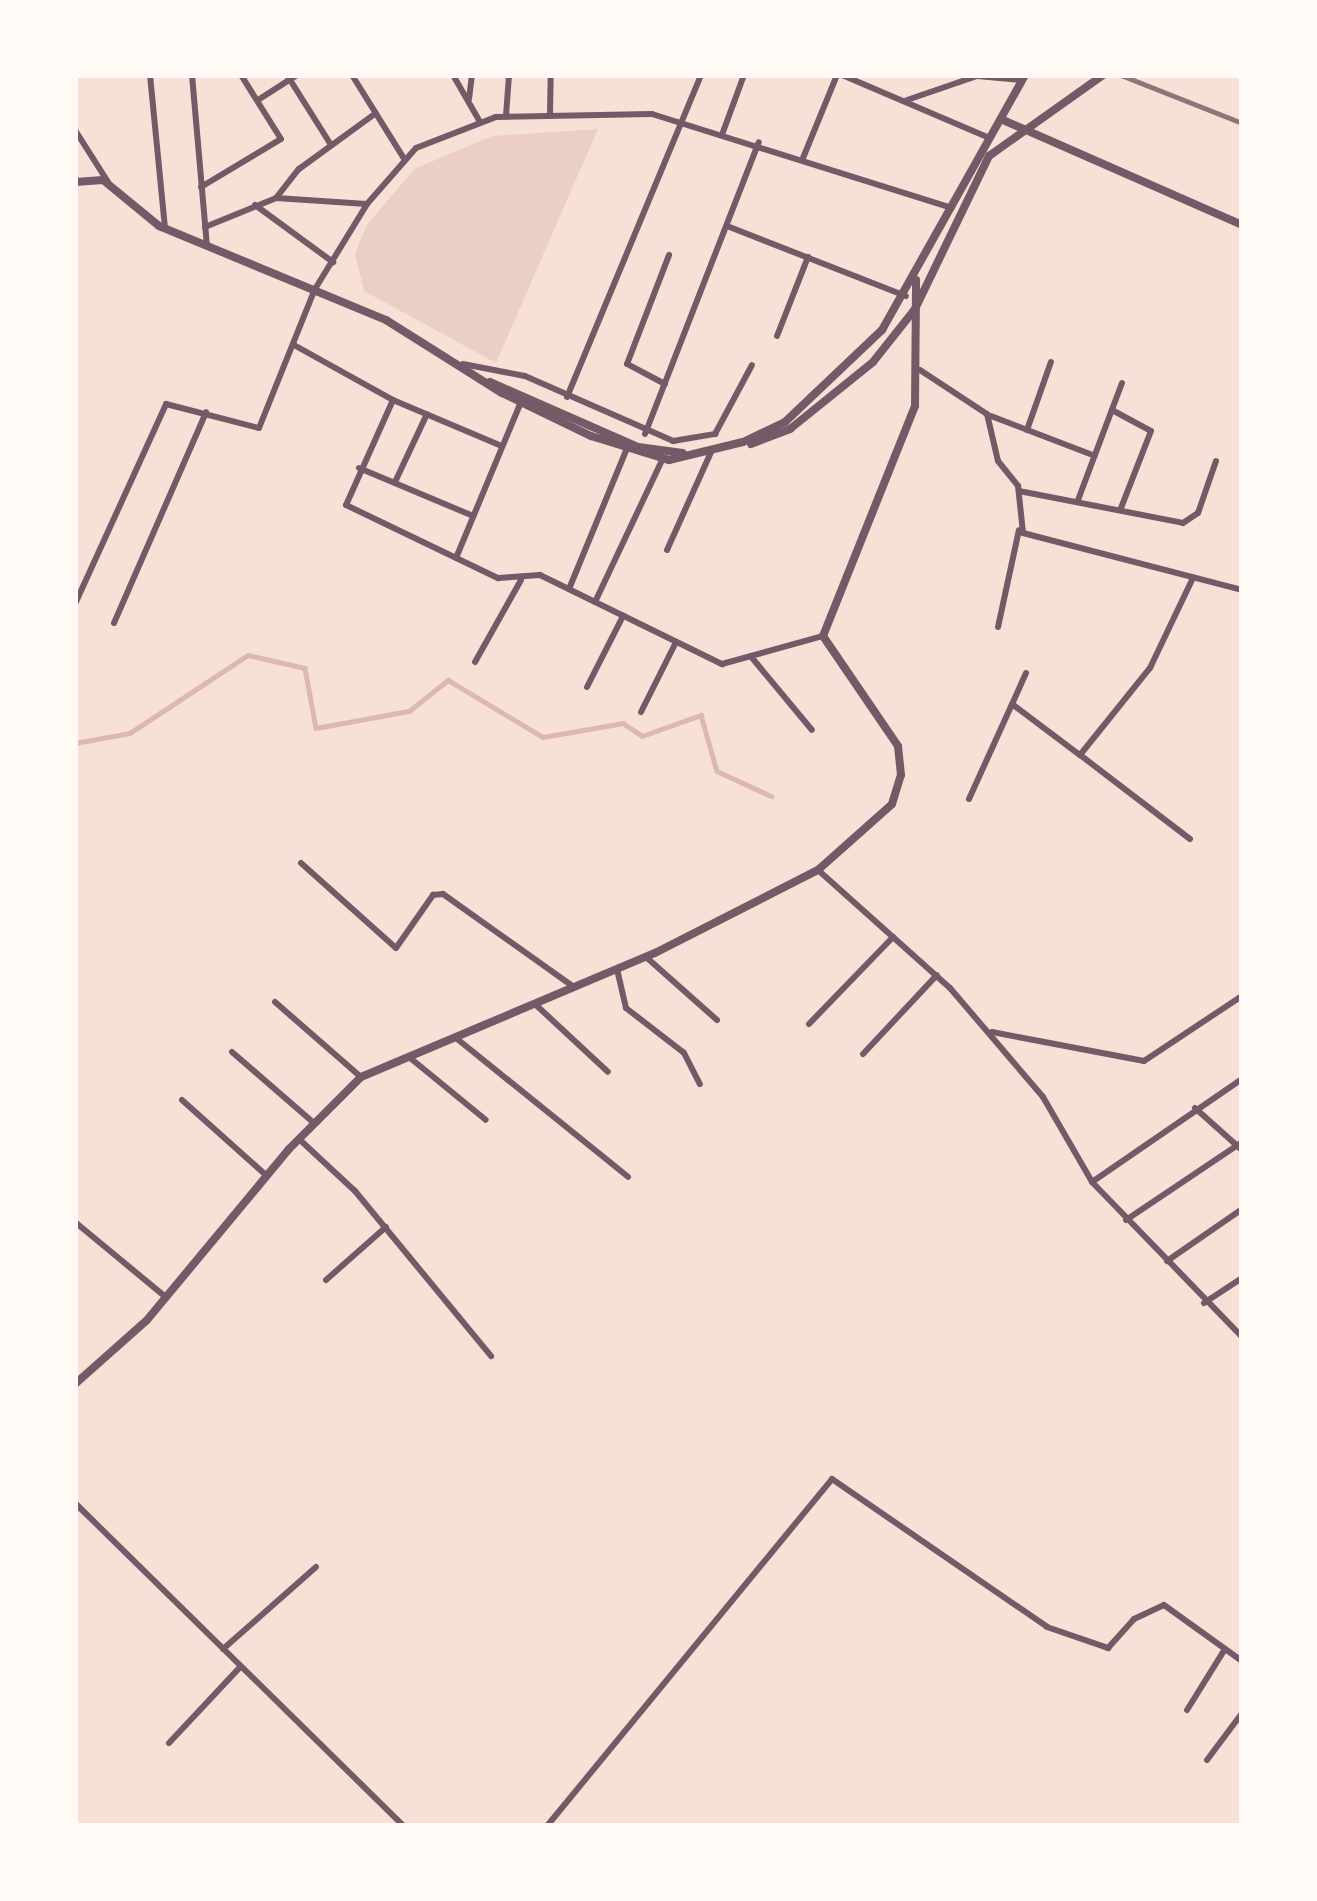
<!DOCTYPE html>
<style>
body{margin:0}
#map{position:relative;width:1317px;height:1901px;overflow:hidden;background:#f7e1d7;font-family:Karla,sans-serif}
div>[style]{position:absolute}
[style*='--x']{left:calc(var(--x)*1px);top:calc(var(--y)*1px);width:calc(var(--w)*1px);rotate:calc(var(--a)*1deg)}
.green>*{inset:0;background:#ebcfc5}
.stream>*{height:4.5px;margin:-2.25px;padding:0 2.25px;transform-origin:2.25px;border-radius:2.25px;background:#dcb8b0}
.minor>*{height:6px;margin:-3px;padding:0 3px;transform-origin:3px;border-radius:3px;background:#755966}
.tertiary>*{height:8px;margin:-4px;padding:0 4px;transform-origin:4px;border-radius:4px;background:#755966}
.rail>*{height:4.5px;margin:-2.25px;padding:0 2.25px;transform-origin:2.25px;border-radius:2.25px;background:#8f747c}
span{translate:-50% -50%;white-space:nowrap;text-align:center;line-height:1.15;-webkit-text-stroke:12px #fffaf5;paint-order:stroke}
.frame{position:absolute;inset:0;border:78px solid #fffaf5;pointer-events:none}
</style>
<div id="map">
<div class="green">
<div style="clip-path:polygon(598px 129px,496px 363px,364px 291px,355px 253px,367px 225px,414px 169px,492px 136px)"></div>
</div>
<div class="stream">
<div style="--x:75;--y:743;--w:56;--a:-10.3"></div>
<div style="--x:130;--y:733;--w:141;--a:-33.5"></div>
<div style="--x:248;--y:655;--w:58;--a:12.8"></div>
<div style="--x:305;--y:668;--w:61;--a:79.6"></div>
<div style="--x:316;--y:728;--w:95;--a:-10.4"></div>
<div style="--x:409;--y:711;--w:50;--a:-38.5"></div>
<div style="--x:448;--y:680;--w:111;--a:31"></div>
<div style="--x:543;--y:737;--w:81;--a:-9.9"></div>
<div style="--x:623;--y:723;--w:23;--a:34"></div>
<div style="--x:642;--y:736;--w:63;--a:-19.6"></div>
<div style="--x:701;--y:715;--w:58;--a:74.1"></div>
<div style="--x:717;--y:771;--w:60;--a:24.8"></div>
</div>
<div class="minor">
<div style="--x:150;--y:75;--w:153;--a:84.4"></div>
<div style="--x:192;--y:75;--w:171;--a:85"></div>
<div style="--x:287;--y:75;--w:83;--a:57.8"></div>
<div style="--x:352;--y:75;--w:97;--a:58.1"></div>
<div style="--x:453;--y:75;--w:54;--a:60.1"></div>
<div style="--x:842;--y:75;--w:161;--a:23.1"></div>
<div style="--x:469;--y:99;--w:24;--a:-83"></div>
<div style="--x:258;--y:100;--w:46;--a:-32.7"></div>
<div style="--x:907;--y:100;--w:74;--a:-18.9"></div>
<div style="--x:977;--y:76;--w:44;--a:5.2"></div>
<div style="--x:550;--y:114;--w:39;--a:-89"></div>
<div style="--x:506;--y:116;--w:41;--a:-85.8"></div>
<div style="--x:75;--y:130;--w:62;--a:57.6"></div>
<div style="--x:723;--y:132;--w:61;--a:-69.8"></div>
<div style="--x:803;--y:158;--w:90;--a:-67.7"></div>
<div style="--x:201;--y:187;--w:93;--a:-31"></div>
<div style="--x:281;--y:139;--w:75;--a:-122"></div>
<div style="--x:276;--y:198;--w:37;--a:-52"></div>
<div style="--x:299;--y:169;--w:95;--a:-36"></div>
<div style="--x:255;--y:205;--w:97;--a:36.2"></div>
<div style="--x:727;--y:226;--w:192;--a:21.4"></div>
<div style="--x:205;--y:227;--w:77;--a:-22.2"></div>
<div style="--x:276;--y:198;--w:91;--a:3.8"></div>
<div style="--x:777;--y:336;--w:85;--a:-68.6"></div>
<div style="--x:294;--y:345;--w:113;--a:29.1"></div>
<div style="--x:393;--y:400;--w:118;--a:22.9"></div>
<div style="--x:463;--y:364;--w:63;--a:11"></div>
<div style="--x:525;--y:376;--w:162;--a:23.7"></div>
<div style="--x:673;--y:441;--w:43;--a:-9.5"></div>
<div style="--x:715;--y:434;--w:78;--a:-61.8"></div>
<div style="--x:920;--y:370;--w:80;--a:33.3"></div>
<div style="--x:987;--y:414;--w:48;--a:76.8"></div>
<div style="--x:998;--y:461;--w:32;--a:51"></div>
<div style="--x:1018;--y:486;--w:47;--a:83.9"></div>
<div style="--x:1023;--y:533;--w:226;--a:14.6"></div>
<div style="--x:665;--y:384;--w:43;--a:-152.2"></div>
<div style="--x:627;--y:364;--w:117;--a:-68.9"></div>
<div style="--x:567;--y:397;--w:349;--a:-67.4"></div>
<div style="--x:393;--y:400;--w:115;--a:114.1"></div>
<div style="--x:346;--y:505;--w:169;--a:25.7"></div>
<div style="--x:498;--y:578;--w:42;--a:-4.1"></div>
<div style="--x:540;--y:575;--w:203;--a:26.1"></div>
<div style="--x:722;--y:664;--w:105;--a:-15.5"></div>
<div style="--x:1112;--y:410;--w:44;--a:28.3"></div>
<div style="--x:1151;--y:431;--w:83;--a:111.3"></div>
<div style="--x:991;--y:416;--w:111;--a:21"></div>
<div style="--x:1027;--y:430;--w:72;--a:-70.6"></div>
<div style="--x:645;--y:434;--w:313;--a:-68.7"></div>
<div style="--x:359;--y:468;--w:124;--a:22.8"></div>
<div style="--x:395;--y:482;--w:75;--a:-64.8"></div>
<div style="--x:1019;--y:491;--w:167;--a:11"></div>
<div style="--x:1183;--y:523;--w:18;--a:-34"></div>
<div style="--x:1198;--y:513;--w:55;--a:-70.9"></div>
<div style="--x:1078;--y:500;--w:125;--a:-69.4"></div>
<div style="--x:667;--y:550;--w:110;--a:-65.8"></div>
<div style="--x:456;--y:558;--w:169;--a:-67.4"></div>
<div style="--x:569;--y:589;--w:149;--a:-67.6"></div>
<div style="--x:595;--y:602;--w:157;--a:-64.7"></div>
<div style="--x:75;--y:604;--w:220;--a:-65.5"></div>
<div style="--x:166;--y:404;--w:96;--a:14.5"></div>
<div style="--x:259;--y:428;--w:150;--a:-68.1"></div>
<div style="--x:315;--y:289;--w:100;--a:-58.5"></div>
<div style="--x:367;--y:204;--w:74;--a:-48.8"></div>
<div style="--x:416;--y:148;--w:86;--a:-21.2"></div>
<div style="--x:496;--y:117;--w:156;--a:-1.1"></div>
<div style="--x:652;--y:114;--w:314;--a:17.4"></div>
<div style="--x:114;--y:623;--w:230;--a:-66.4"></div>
<div style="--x:998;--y:627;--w:99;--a:-77.8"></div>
<div style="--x:753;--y:659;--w:92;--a:50.3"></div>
<div style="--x:475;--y:662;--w:94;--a:-60.7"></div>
<div style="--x:1026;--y:673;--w:34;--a:114"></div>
<div style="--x:1012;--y:704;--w:85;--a:36.9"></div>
<div style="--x:587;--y:687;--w:80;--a:-63.1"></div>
<div style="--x:641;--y:712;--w:78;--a:-63.4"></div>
<div style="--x:969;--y:799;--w:104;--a:-65.6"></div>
<div style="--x:1190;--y:839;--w:138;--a:-142.6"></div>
<div style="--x:1080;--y:755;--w:112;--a:-51.2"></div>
<div style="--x:1150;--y:668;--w:100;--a:-64.5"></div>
<div style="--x:301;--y:863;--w:127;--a:41.8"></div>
<div style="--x:396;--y:948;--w:65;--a:-55.1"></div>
<div style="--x:433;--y:895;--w:10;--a:-6"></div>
<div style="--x:443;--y:894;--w:161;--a:35.4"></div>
<div style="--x:818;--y:870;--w:177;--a:41.8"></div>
<div style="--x:950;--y:988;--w:143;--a:49.5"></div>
<div style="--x:1043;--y:1097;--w:98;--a:60"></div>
<div style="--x:1092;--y:1182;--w:216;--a:45.9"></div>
<div style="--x:646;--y:957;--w:95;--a:41.6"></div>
<div style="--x:617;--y:969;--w:40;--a:77"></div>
<div style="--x:626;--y:1008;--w:73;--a:37.8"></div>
<div style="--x:684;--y:1053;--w:35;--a:63"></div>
<div style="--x:275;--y:1002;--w:114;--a:41.1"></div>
<div style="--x:536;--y:1005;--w:98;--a:42.9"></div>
<div style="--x:809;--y:1024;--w:121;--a:-46"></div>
<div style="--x:992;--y:1032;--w:155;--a:10.8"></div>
<div style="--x:1144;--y:1061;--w:118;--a:-33.6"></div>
<div style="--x:456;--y:1038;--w:221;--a:38.9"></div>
<div style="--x:232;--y:1052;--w:108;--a:40.9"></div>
<div style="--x:863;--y:1054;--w:108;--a:-46.9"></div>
<div style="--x:409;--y:1057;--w:99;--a:39.3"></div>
<div style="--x:182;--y:1100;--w:114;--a:41.8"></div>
<div style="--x:1195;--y:1108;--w:63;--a:41.8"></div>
<div style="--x:299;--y:1139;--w:76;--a:42.9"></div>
<div style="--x:355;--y:1191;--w:214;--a:50.5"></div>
<div style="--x:75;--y:1148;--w:16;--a:90"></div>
<div style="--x:1092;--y:1182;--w:182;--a:-34.5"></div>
<div style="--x:1126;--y:1220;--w:140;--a:-33.9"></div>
<div style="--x:75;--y:1222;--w:119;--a:39.6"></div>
<div style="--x:1167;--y:1261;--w:91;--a:-34.7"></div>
<div style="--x:326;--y:1280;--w:80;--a:-41.5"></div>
<div style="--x:1204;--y:1303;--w:45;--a:-33.3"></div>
<div style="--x:75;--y:1503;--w:461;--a:44.5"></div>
<div style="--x:223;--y:1649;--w:124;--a:-41.4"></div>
<div style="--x:1187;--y:1710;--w:72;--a:-58.1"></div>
<div style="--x:169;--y:1743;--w:105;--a:-46.9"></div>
<div style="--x:1207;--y:1760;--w:59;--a:-53.3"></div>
<div style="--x:547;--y:1826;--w:449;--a:-50.6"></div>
<div style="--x:832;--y:1479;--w:261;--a:34.5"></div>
<div style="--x:1047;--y:1627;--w:65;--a:19"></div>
<div style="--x:1108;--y:1648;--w:39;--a:-48"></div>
<div style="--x:1134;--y:1619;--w:33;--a:-25"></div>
<div style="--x:1164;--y:1605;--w:96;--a:35.7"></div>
</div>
<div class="tertiary">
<div style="--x:1003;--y:120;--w:261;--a:23.7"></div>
<div style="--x:75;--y:182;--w:28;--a:-4"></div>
<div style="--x:103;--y:180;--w:72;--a:39.4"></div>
<div style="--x:159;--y:226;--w:246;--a:22.5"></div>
<div style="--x:386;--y:320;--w:137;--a:32.2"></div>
<div style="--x:502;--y:393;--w:99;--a:25.8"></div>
<div style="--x:591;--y:436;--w:82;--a:17.1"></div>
<div style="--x:669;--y:460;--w:76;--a:-13.7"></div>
<div style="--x:743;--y:442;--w:47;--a:-25.5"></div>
<div style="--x:785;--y:422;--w:134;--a:-43.5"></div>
<div style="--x:882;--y:330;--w:292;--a:-60.7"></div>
<div style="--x:490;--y:382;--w:162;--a:23.7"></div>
<div style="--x:638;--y:447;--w:45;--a:7.6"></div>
<div style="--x:751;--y:444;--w:42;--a:-21"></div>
<div style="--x:790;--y:429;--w:107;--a:-38.9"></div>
<div style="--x:873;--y:362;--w:68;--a:-51.6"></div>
<div style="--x:915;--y:309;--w:170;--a:-64.2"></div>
<div style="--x:989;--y:156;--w:140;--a:-35.4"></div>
<div style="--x:75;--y:1384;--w:96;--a:-41.6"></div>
<div style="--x:147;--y:1320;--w:222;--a:-50.3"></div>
<div style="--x:289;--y:1149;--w:102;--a:-45"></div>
<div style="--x:361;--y:1077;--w:319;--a:-22.9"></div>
<div style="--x:655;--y:953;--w:183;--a:-27"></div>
<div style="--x:818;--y:870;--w:99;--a:-41.7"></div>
<div style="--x:892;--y:804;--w:30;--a:-73"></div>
<div style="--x:901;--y:775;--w:29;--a:-96"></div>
<div style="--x:898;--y:746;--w:133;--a:-124.3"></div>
<div style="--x:823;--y:636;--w:248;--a:-68.2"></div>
<div style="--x:915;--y:406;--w:126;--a:-89.5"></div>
</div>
<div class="rail">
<div style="--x:1121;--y:75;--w:130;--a:21.6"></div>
</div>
<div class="frame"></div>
</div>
